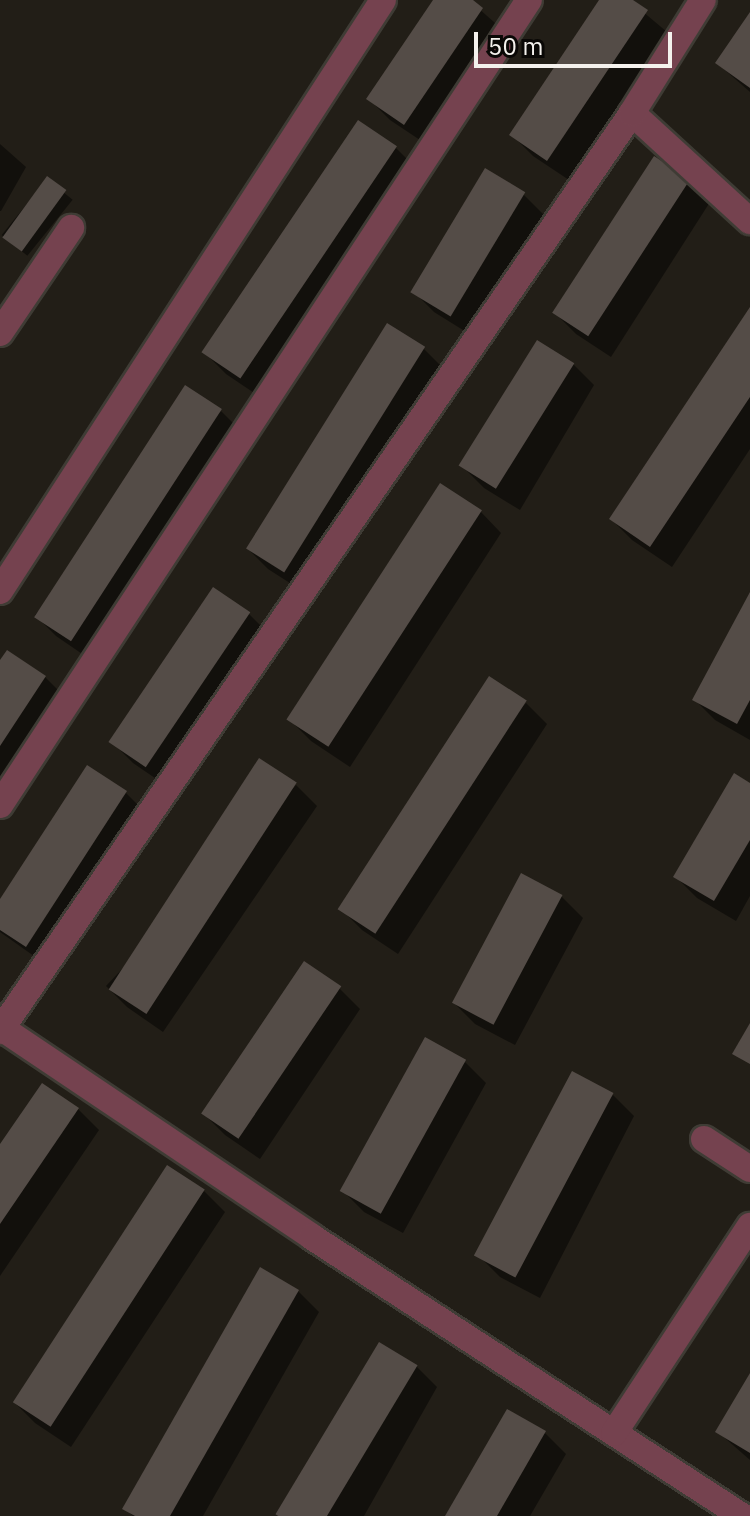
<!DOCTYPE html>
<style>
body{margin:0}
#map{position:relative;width:750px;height:1516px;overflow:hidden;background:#221e17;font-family:"IBM Plex Sans",sans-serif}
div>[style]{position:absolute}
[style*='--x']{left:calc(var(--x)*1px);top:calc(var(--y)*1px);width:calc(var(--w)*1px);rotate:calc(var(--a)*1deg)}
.shadow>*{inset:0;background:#0007;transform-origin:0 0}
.building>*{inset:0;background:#544c47;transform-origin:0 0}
.roads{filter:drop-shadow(2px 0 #3f3c35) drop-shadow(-2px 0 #3f3c35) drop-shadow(0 2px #3f3c35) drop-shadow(0 -2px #3f3c35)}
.minor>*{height:26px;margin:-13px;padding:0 13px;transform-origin:13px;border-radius:13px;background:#75424f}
span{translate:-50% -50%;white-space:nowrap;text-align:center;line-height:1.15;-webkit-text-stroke:8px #0a0806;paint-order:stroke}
.scale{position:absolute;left:474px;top:32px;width:198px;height:36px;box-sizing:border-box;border:4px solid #f4f1ed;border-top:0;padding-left:10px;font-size:24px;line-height:28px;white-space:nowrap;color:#f4f1ed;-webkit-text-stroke:6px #0a0806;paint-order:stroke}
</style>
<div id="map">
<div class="shadow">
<div style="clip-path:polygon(436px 0,469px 0,503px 30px,426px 144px,390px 120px,369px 99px)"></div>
<div style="clip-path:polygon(602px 0,629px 0,667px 32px,569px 180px,533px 156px,512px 135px)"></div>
<div style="clip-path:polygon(750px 15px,750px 92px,717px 63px)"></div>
<div style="clip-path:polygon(0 144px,26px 167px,1px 211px,0 211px)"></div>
<div style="clip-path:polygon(396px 148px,417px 169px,263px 399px,226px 374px,205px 353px)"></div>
<div style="left:47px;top:179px;width:33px;height:72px;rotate:39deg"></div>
<div style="clip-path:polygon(689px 181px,710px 202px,611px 357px,576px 334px,555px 313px)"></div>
<div style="clip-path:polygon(523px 194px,544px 215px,471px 335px,434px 312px,413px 291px)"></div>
<div style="clip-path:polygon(750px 311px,750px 449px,672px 567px,632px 540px,611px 519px)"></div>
<div style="clip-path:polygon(423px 348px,444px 369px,304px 592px,268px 569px,247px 548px)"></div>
<div style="clip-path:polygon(573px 364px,594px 385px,520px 510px,484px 488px,463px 467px)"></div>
<div style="clip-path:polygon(221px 411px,242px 432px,91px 660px,56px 636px,35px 615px)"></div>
<div style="clip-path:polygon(480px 511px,501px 533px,350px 767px,311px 741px,290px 720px)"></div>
<div style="clip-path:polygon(213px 590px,249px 614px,270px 635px,168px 787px,133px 763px,112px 742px)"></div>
<div style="clip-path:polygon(750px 596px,750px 740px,715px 720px,694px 699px)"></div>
<div style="clip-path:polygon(0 664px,45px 677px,66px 698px,0 799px)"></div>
<div style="clip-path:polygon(526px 703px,547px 724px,398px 954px,362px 930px,341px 909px)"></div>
<div style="clip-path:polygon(296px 785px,317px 806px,163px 1032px,127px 1007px,106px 986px)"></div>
<div style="clip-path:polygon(750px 785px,750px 896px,736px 921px,697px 898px,676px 877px)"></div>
<div style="clip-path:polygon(126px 793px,147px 814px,48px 966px,0 932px,0 903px)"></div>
<div style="clip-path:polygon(522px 876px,562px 897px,583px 918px,515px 1045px,475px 1024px,454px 1003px)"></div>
<div style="clip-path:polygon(339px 988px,360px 1009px,260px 1159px,225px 1135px,204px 1114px)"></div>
<div style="clip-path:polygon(465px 1062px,486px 1083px,403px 1233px,364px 1212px,342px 1190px)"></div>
<div style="clip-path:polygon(613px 1095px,634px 1116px,540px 1298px,500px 1277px,479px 1256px)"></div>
<div style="clip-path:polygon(78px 1109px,99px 1130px,0 1276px,0 1148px)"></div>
<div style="clip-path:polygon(204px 1191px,225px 1212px,71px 1447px,35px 1423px,14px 1402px)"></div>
<div style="clip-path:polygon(261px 1270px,298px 1291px,319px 1312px,203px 1516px,133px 1516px,125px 1508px)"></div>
<div style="clip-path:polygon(416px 1366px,437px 1387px,364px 1516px,282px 1516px)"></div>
<div style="clip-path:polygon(750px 1377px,750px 1460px,718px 1432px)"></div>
<div style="clip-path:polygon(545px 1433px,566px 1454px,530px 1516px,448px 1516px)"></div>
</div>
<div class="building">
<div style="clip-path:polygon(433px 0,473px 0,483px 8px,404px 125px,366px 99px)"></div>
<div style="clip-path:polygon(599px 0,633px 0,648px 10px,547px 161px,509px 135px)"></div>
<div style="clip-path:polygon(750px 12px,750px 88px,715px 63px)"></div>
<div style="left:358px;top:120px;width:47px;height:280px;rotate:34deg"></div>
<div style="left:654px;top:156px;width:43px;height:187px;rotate:33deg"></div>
<div style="left:485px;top:168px;width:47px;height:145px;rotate:31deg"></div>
<div style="left:47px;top:176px;width:24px;height:76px;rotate:36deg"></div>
<div style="clip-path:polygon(750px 307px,750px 397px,650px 547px,609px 519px)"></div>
<div style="left:387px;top:323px;width:45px;height:266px;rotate:32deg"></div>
<div style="left:537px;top:340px;width:44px;height:148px;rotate:32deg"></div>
<div style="left:185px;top:385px;width:44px;height:277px;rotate:33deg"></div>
<div style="left:440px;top:483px;width:50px;height:282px;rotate:33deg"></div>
<div style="left:213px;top:587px;width:45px;height:187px;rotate:34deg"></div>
<div style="clip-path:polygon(750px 592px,750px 700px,737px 724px,692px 700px)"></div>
<div style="clip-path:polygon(7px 650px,46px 676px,0 746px,0 660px)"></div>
<div style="left:489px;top:676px;width:45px;height:278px;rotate:33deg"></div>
<div style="left:259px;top:758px;width:45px;height:276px;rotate:33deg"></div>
<div style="clip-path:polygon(87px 765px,127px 791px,26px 947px,0 930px,0 899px)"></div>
<div style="clip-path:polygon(734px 773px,750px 783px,750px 840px,714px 901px,673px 877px)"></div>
<div style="left:521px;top:873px;width:47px;height:147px;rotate:28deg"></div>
<div style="left:304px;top:961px;width:45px;height:184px;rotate:34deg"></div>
<div style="clip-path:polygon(750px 1023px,750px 1064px,732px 1054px)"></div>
<div style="left:425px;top:1037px;width:47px;height:176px;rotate:29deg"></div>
<div style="left:572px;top:1071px;width:47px;height:209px;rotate:28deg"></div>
<div style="clip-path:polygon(42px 1083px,79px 1108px,0 1224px,0 1144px)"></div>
<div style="left:167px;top:1165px;width:45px;height:283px;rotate:33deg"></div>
<div style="clip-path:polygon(260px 1267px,299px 1290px,170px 1516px,135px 1516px,122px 1509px)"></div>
<div style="left:379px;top:1342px;width:45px;height:201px;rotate:31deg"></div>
<div style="clip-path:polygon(750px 1373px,750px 1453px,715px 1432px)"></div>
<div style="clip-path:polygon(507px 1409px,546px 1431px,497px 1516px,445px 1516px)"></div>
</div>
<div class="roads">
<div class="minor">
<div style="--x:632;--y:113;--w:160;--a:42.5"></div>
<div style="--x:0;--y:333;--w:127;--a:-55.9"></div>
<div style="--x:0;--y:591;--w:704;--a:-57.05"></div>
<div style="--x:0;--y:805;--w:963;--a:-56.69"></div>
<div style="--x:0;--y:1027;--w:376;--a:33.9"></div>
<div style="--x:312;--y:1237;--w:513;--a:32.98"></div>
<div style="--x:0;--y:1031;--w:1115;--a:-55.45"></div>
<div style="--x:632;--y:113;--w:133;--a:-57.9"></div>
<div style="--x:704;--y:1139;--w:55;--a:33.1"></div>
<div style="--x:614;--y:1433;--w:248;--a:-56.7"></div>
</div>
</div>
<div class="scale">50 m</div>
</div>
